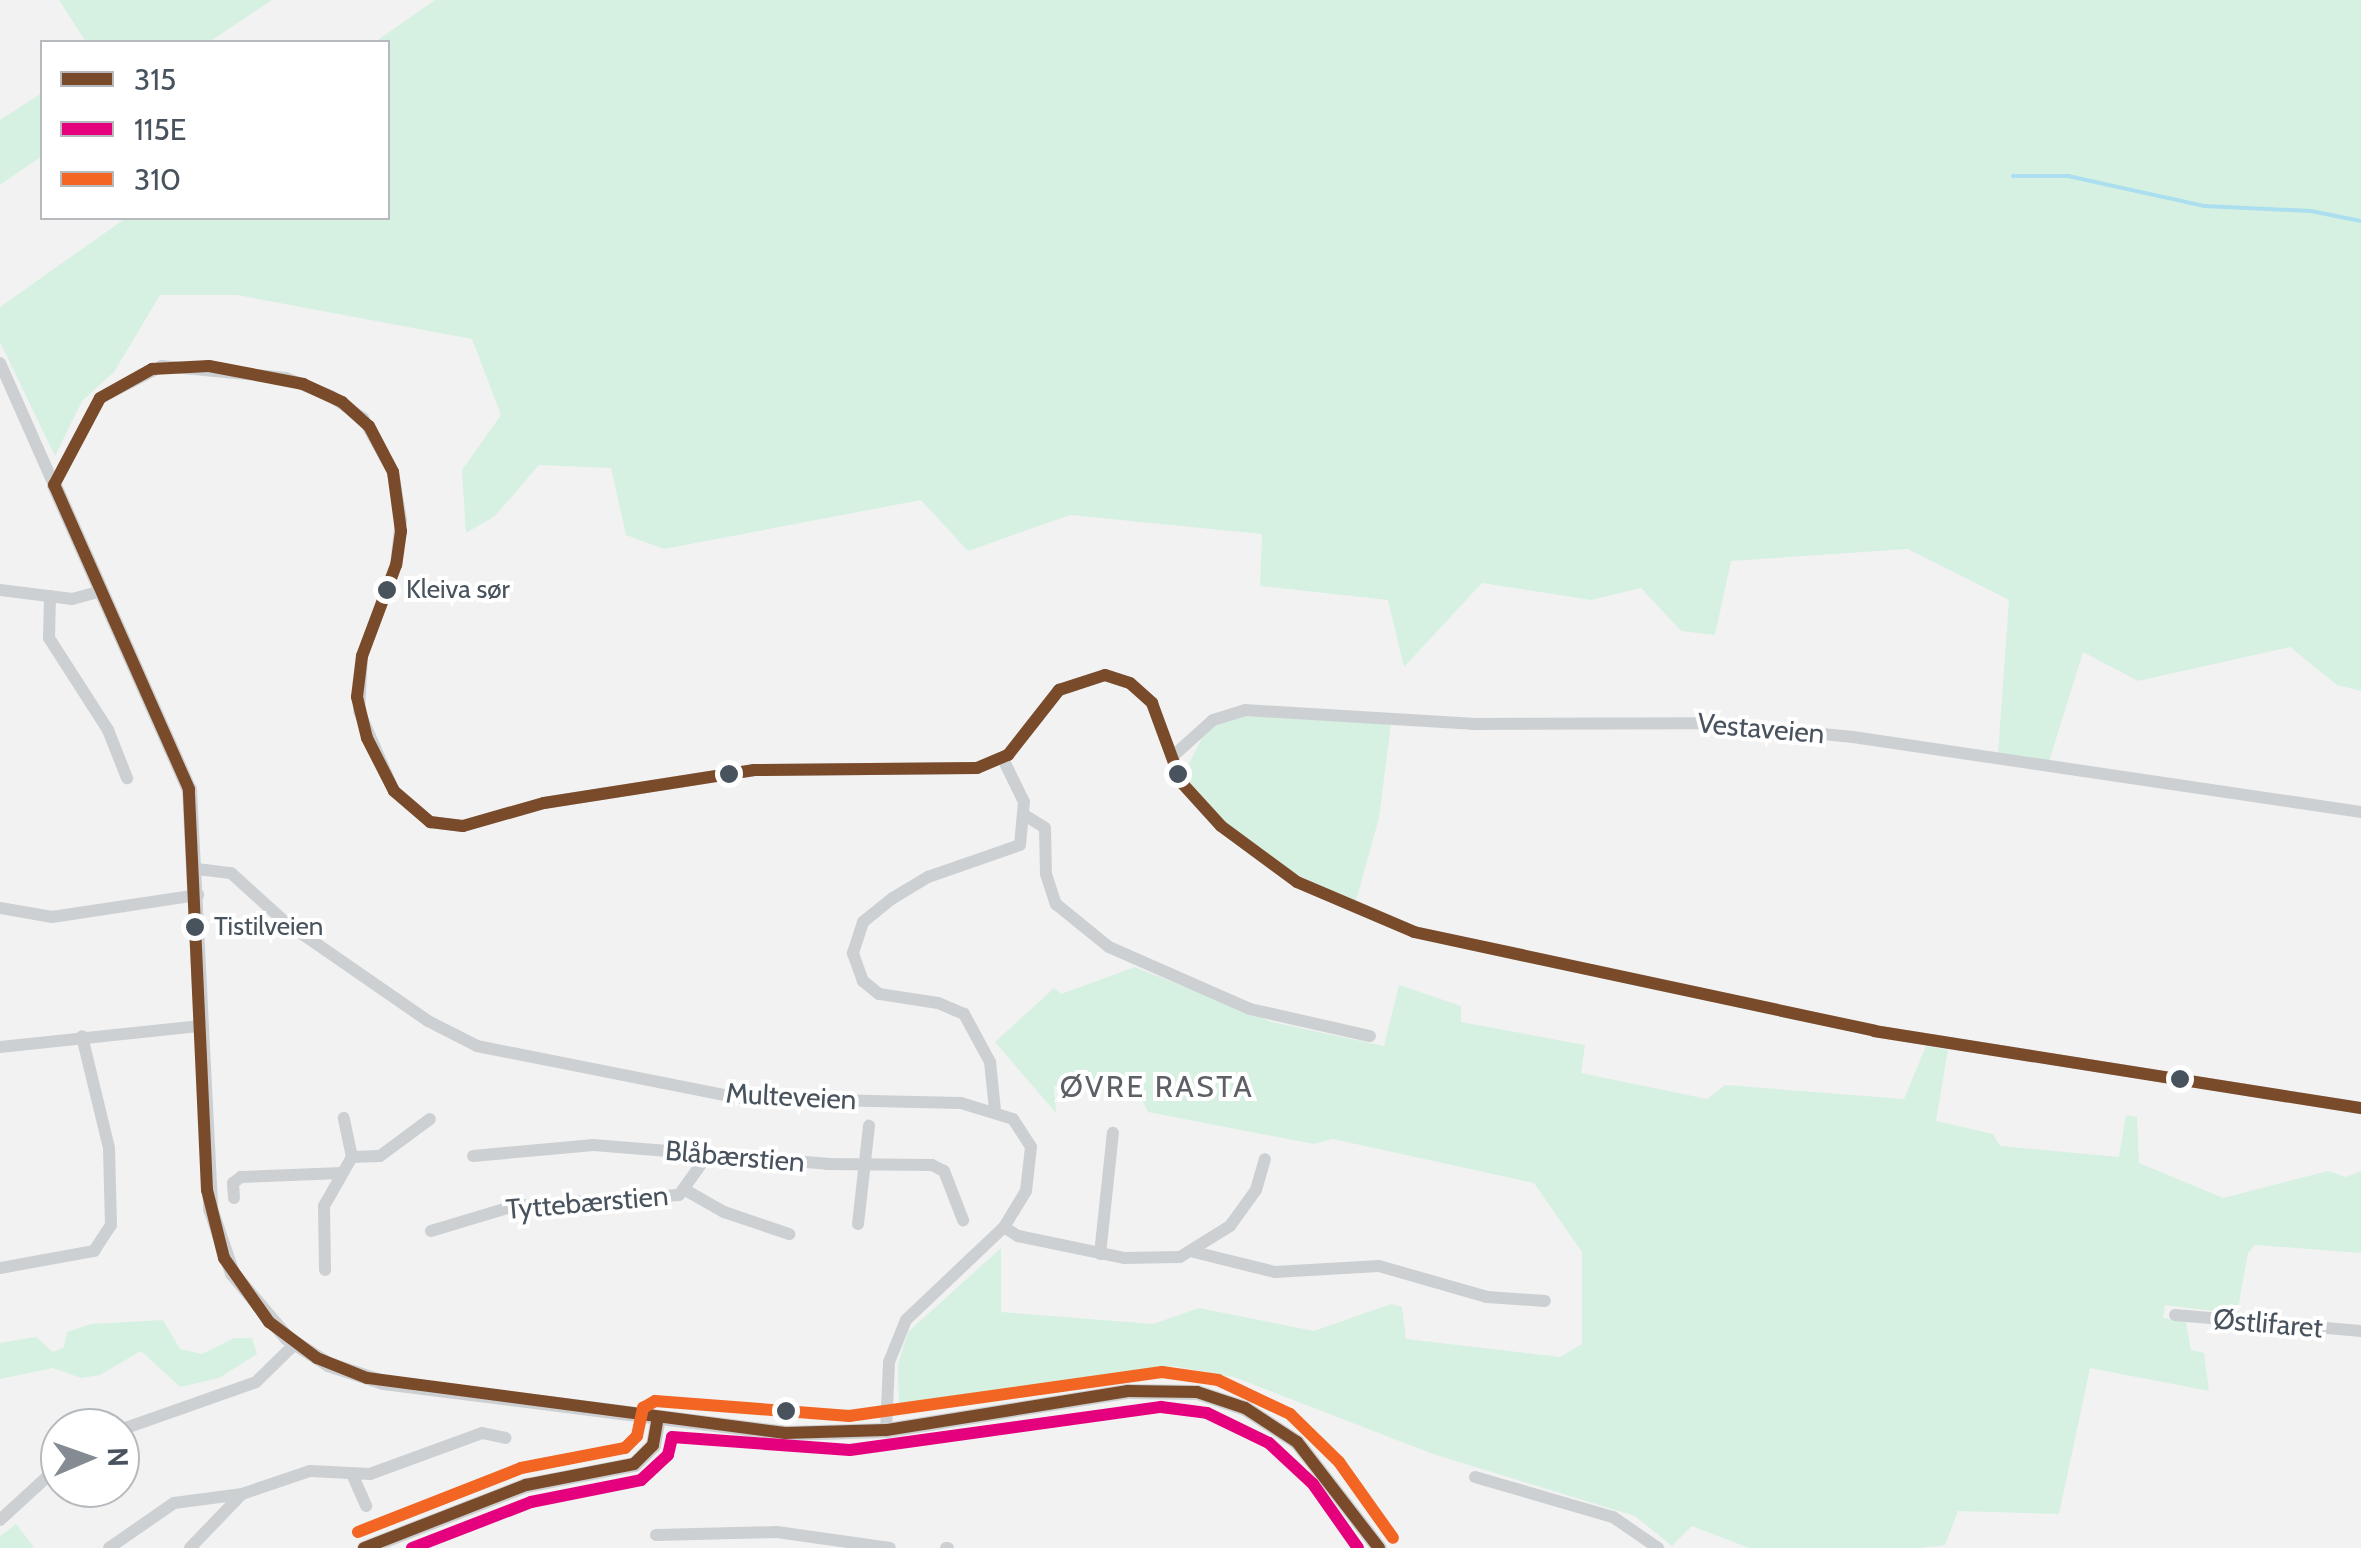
<!DOCTYPE html>
<meta charset="utf-8">
<style>
body{margin:0}
#map{position:relative;width:2361px;height:1548px;overflow:hidden;background:#f2f2f2;font-family:Cabin,sans-serif}
div>[style]{position:absolute}
[style*='--x']{left:calc(var(--x)*1px);top:calc(var(--y)*1px);width:calc(var(--w)*1px);rotate:calc(var(--a)*1deg)}
.green>*{inset:0;background:#d6f1e2}
.stream>*{height:4px;margin:-2px;padding:0 2px;transform-origin:2px;border-radius:2px;background:#abdeee}
.minor>*{height:12px;margin:-6px;padding:0 6px;transform-origin:6px;border-radius:6px;background:#cdd0d2}
.tertiary>*{height:15px;margin:-7.5px;padding:0 7.5px;transform-origin:7.5px;border-radius:7.5px;background:#cdd0d2}
.bus-1>*{height:12px;margin:-6px;padding:0 6px;transform-origin:6px;border-radius:6px;background:#7a4b2a}
.bus-2>*{height:12px;margin:-6px;padding:0 6px;transform-origin:6px;border-radius:6px;background:#e5007d}
.bus-3>*{height:12px;margin:-6px;padding:0 6px;transform-origin:6px;border-radius:6px;background:#f26522}
.dots>*{width:28px;height:28px;translate:-50% -50%;box-sizing:border-box;border:5px solid #fff;border-radius:50%}
span{translate:-50% -50%;white-space:nowrap;text-align:center;line-height:1.15;-webkit-text-stroke:8px #fff;paint-order:stroke}
.bus-label{font-size:26px;color:#48535e}
.left{translate:0 -50%;text-align:left}
.street-label{font-size:28px;color:#48535e}
.neighbourhood-label{font-size:30px;color:#5d6066;letter-spacing:2.5px}
.legend{position:absolute;left:40px;top:40px;width:350px;height:180px;box-sizing:border-box;background:#fff;border:2px solid #b6babf;margin:0;padding:12px 18px;list-style:none;font-size:30px;color:#48535e}
.legend li{display:flex;align-items:center;gap:20px;height:50px}
.legend b{width:50px;border:2px solid #b6babf}
.north{position:absolute;left:40px;top:1408px;width:100px;height:100px;box-sizing:border-box;background:#fff;border:2px solid #b6babf;border-radius:50%;rotate:88deg;font-size:28px;font-weight:700;line-height:40px;text-align:center;color:#48535e}
.north::after{content:'';display:block;margin:auto;width:35px;height:45px;background:#848b92;clip-path:polygon(50% 0,100% 100%,50% 72%,0 100%)}
</style>
<div id="map">
<div class="green">
<div style="clip-path:polygon(59px 0,272px 0,209px 42px,86px 42px)"></div>
<div style="clip-path:polygon(435px 0,2361px 0,2361px 691px,2337px 685px,2290px 647px,2138px 681px,2083px 652px,2048px 765px,1998px 754px,2009px 600px,1908px 549px,1731px 561px,1715px 635px,1681px 631px,1641px 588px,1591px 600px,1482px 583px,1404px 667px,1388px 600px,1260px 586px,1262px 534px,1070px 515px,968px 551px,921px 500px,664px 549px,626px 535px,611px 468px,539px 465px,495px 516px,466px 533px,462px 470px,501px 415px,472px 339px,237px 295px,160px 295px,114px 372px,82px 401px,55px 456px,0 342px,0 307px,126px 218px,388px 218px,388px 42px,375px 42px)"></div>
<div style="clip-path:polygon(42px 93px,42px 156px,0 185px,0 120px)"></div>
<div style="clip-path:polygon(1253px 714px,1391px 724px,1379px 818px,1355px 904px,1279px 865px,1210px 809px,1183px 775px,1205px 732px,1218px 722px)"></div>
<div style="clip-path:polygon(1135px 967px,1272px 1022px,1384px 1046px,1399px 985px,1461px 1006px,1461px 1022px,1585px 1045px,1581px 1073px,1707px 1099px,1725px 1085px,1904px 1099px,1926px 1046px,1948px 1050px,1936px 1121px,1993px 1134px,2000px 1146px,2119px 1157px,2126px 1115px,2137px 1117px,2139px 1163px,2223px 1198px,2328px 1171px,2346px 1177px,2361px 1171px,2361px 1253px,2255px 1245px,2248px 1253px,2237px 1314px,2165px 1305px,2163px 1318px,2186px 1322px,2191px 1350px,2204px 1353px,2209px 1391px,2090px 1368px,2059px 1514px,1958px 1511px,1945px 1545px,1920px 1548px,1749px 1548px,1692px 1526px,1672px 1546px,1635px 1516px,1433px 1454px,1234px 1377px,1173px 1366px,899px 1409px,898px 1364px,908px 1332px,1001px 1248px,1001px 1312px,1153px 1324px,1199px 1308px,1314px 1331px,1391px 1304px,1402px 1307px,1406px 1339px,1560px 1357px,1582px 1344px,1582px 1252px,1534px 1183px,1333px 1139px,1314px 1144px,1148px 1112px,1135px 1084px,1054px 1086px,1056px 1113px,995px 1042px,1054px 988px,1061px 994px)"></div>
<div style="clip-path:polygon(163px 1320px,180px 1349px,202px 1354px,234px 1338px,252px 1338px,257px 1354px,219px 1378px,180px 1387px,141px 1351px,100px 1375px,81px 1378px,53px 1368px,0 1379px,0 1343px,36px 1337px,53px 1352px,64px 1347px,67px 1332px,91px 1324px)"></div>
<div style="clip-path:polygon(16px 1524px,34px 1547px,32px 1548px,0 1548px,0 1536px)"></div>
</div>
<div class="stream">
<div style="--x:2013;--y:176;--w:55;--a:0"></div>
<div style="--x:2068;--y:176;--w:139;--a:12.4"></div>
<div style="--x:2204;--y:206;--w:107;--a:2.7"></div>
<div style="--x:2311;--y:211;--w:51;--a:11.3"></div>
</div>
<div class="minor">
<div style="--x:0;--y:363;--w:133;--a:66.1"></div>
<div style="--x:54;--y:485;--w:98;--a:-62.1"></div>
<div style="--x:100;--y:398;--w:70;--a:-27.3"></div>
<div style="--x:162;--y:366;--w:125;--a:5.5"></div>
<div style="--x:286;--y:378;--w:48;--a:21.8"></div>
<div style="--x:331;--y:396;--w:39;--a:35"></div>
<div style="--x:363;--y:418;--w:62;--a:60.9"></div>
<div style="--x:393;--y:472;--w:49;--a:80.5"></div>
<div style="--x:401;--y:520;--w:45;--a:96.3"></div>
<div style="--x:396;--y:565;--w:97;--a:110.5"></div>
<div style="--x:362;--y:656;--w:55;--a:93.1"></div>
<div style="--x:359;--y:711;--w:87;--a:66.4"></div>
<div style="--x:394;--y:791;--w:48;--a:40.7"></div>
<div style="--x:430;--y:822;--w:33;--a:7"></div>
<div style="--x:463;--y:826;--w:84;--a:-15.9"></div>
<div style="--x:544;--y:803;--w:213;--a:-8.9"></div>
<div style="--x:754;--y:770;--w:223;--a:-0.5"></div>
<div style="--x:977;--y:768;--w:34;--a:-23"></div>
<div style="--x:1008;--y:755;--w:83;--a:-51.9"></div>
<div style="--x:1059;--y:690;--w:48;--a:-18.1"></div>
<div style="--x:1105;--y:675;--w:26;--a:18"></div>
<div style="--x:1130;--y:683;--w:30;--a:42"></div>
<div style="--x:1152;--y:703;--w:84;--a:69.8"></div>
<div style="--x:1181;--y:782;--w:59;--a:47.7"></div>
<div style="--x:1221;--y:826;--w:94;--a:36.4"></div>
<div style="--x:1297;--y:882;--w:127;--a:23.1"></div>
<div style="--x:1414;--y:932;--w:471;--a:12.1"></div>
<div style="--x:1874;--y:1031;--w:493;--a:9"></div>
<div style="--x:0;--y:590;--w:73;--a:7.1"></div>
<div style="--x:72;--y:599;--w:30;--a:-15"></div>
<div style="--x:50;--y:596;--w:42;--a:91.4"></div>
<div style="--x:49;--y:638;--w:109;--a:57.3"></div>
<div style="--x:108;--y:730;--w:52;--a:68.4"></div>
<div style="--x:1172;--y:757;--w:55;--a:-42.1"></div>
<div style="--x:1213;--y:720;--w:34;--a:-17"></div>
<div style="--x:1245;--y:710;--w:227;--a:3.5"></div>
<div style="--x:1472;--y:724;--w:235;--a:-0.2"></div>
<div style="--x:1707;--y:723;--w:147;--a:5.5"></div>
<div style="--x:1853;--y:737;--w:514;--a:8.4"></div>
<div style="--x:1026;--y:816;--w:22;--a:32"></div>
<div style="--x:1045;--y:828;--w:46;--a:88.8"></div>
<div style="--x:1046;--y:874;--w:32;--a:72"></div>
<div style="--x:1056;--y:904;--w:68;--a:39.1"></div>
<div style="--x:1109;--y:947;--w:154;--a:23.7"></div>
<div style="--x:1250;--y:1009;--w:123;--a:12.7"></div>
<div style="--x:197;--y:869;--w:34;--a:7"></div>
<div style="--x:231;--y:873;--w:73;--a:42.2"></div>
<div style="--x:285;--y:922;--w:174;--a:34.7"></div>
<div style="--x:428;--y:1021;--w:55;--a:27"></div>
<div style="--x:477;--y:1046;--w:268;--a:11.2"></div>
<div style="--x:740;--y:1098;--w:221;--a:1.3"></div>
<div style="--x:961;--y:1103;--w:54;--a:17.1"></div>
<div style="--x:1013;--y:1119;--w:33;--a:57"></div>
<div style="--x:1031;--y:1147;--w:44;--a:96.5"></div>
<div style="--x:1026;--y:1191;--w:42;--a:121.4"></div>
<div style="--x:1004;--y:1227;--w:135;--a:136.5"></div>
<div style="--x:906;--y:1320;--w:45;--a:112"></div>
<div style="--x:889;--y:1362;--w:68;--a:92.5"></div>
<div style="--x:0;--y:908;--w:53;--a:9.8"></div>
<div style="--x:52;--y:917;--w:148;--a:-8.6"></div>
<div style="--x:0;--y:1047;--w:202;--a:-6"></div>
<div style="--x:995;--y:1110;--w:48;--a:-95.9"></div>
<div style="--x:990;--y:1062;--w:55;--a:-118.4"></div>
<div style="--x:964;--y:1014;--w:28;--a:-157"></div>
<div style="--x:938;--y:1003;--w:60;--a:-171.3"></div>
<div style="--x:879;--y:994;--w:21;--a:-141"></div>
<div style="--x:863;--y:981;--w:30;--a:-110"></div>
<div style="--x:853;--y:953;--w:33;--a:-72"></div>
<div style="--x:863;--y:922;--w:38;--a:-39"></div>
<div style="--x:893;--y:898;--w:41;--a:-31"></div>
<div style="--x:928;--y:877;--w:97;--a:-19.2"></div>
<div style="--x:1020;--y:845;--w:43;--a:-84.7"></div>
<div style="--x:1024;--y:802;--w:48;--a:-116"></div>
<div style="--x:473;--y:1156;--w:121;--a:-5.2"></div>
<div style="--x:593;--y:1145;--w:235;--a:4.6"></div>
<div style="--x:827;--y:1164;--w:105;--a:0.5"></div>
<div style="--x:932;--y:1165;--w:13;--a:27"></div>
<div style="--x:944;--y:1171;--w:53;--a:68.8"></div>
<div style="--x:352;--y:1157;--w:28;--a:-2"></div>
<div style="--x:380;--y:1156;--w:62;--a:-36.5"></div>
<div style="--x:687;--y:1191;--w:43;--a:29.6"></div>
<div style="--x:724;--y:1212;--w:69;--a:18.7"></div>
<div style="--x:234;--y:1198;--w:15;--a:-94"></div>
<div style="--x:233;--y:1183;--w:10;--a:-37"></div>
<div style="--x:241;--y:1177;--w:100;--a:-2.3"></div>
<div style="--x:858;--y:1224;--w:99;--a:-83.6"></div>
<div style="--x:1004;--y:1227;--w:17;--a:33"></div>
<div style="--x:1018;--y:1236;--w:108;--a:11.7"></div>
<div style="--x:1124;--y:1258;--w:56;--a:-1"></div>
<div style="--x:1180;--y:1257;--w:59;--a:-31.8"></div>
<div style="--x:1230;--y:1226;--w:44;--a:-54.2"></div>
<div style="--x:1256;--y:1190;--w:32;--a:-74"></div>
<div style="--x:431;--y:1231;--w:87;--a:-16.8"></div>
<div style="--x:514;--y:1206;--w:165;--a:-3.8"></div>
<div style="--x:679;--y:1195;--w:48;--a:-54.3"></div>
<div style="--x:1194;--y:1252;--w:83;--a:13.9"></div>
<div style="--x:1275;--y:1272;--w:104;--a:-3.3"></div>
<div style="--x:1379;--y:1266;--w:112;--a:16"></div>
<div style="--x:1487;--y:1297;--w:58;--a:3.9"></div>
<div style="--x:1100;--y:1254;--w:122;--a:-83.9"></div>
<div style="--x:0;--y:1268;--w:96;--a:-10.3"></div>
<div style="--x:94;--y:1251;--w:31;--a:-57"></div>
<div style="--x:111;--y:1225;--w:77;--a:-91.5"></div>
<div style="--x:109;--y:1148;--w:115;--a:-103.6"></div>
<div style="--x:325;--y:1270;--w:64;--a:-90.9"></div>
<div style="--x:324;--y:1206;--w:56;--a:-60.3"></div>
<div style="--x:352;--y:1157;--w:40;--a:-102"></div>
<div style="--x:2175;--y:1315;--w:187;--a:4.9"></div>
<div style="--x:120;--y:1430;--w:144;--a:-19.4"></div>
<div style="--x:256;--y:1382;--w:54;--a:-44.3"></div>
<div style="--x:352;--y:1474;--w:35;--a:66"></div>
<div style="--x:1475;--y:1477;--w:144;--a:16.2"></div>
<div style="--x:1613;--y:1517;--w:55;--a:34.6"></div>
<div style="--x:0;--y:1520;--w:81;--a:-42.5"></div>
<div style="--x:656;--y:1535;--w:121;--a:-1.4"></div>
<div style="--x:777;--y:1532;--w:114;--a:8.1"></div>
<div style="--x:109;--y:1548;--w:79;--a:-34.7"></div>
<div style="--x:174;--y:1503;--w:69;--a:-7.5"></div>
<div style="--x:242;--y:1494;--w:72;--a:-18.7"></div>
<div style="--x:310;--y:1471;--w:60;--a:2.9"></div>
<div style="--x:370;--y:1474;--w:119;--a:-20.1"></div>
<div style="--x:482;--y:1433;--w:24;--a:12"></div>
<div style="--x:190;--y:1548;--w:75;--a:-46.1"></div>
<div style="--x:946;--y:1548;--w:2;--a:0"></div>
</div>
<div class="tertiary">
<div style="--x:54;--y:485;--w:333;--a:66.1"></div>
<div style="--x:189;--y:789;--w:420;--a:87.1"></div>
<div style="--x:210;--y:1208;--w:69;--a:71.3"></div>
<div style="--x:232;--y:1273;--w:85;--a:49.8"></div>
<div style="--x:287;--y:1338;--w:49;--a:32.4"></div>
<div style="--x:328;--y:1364;--w:58;--a:18.1"></div>
<div style="--x:383;--y:1382;--w:405;--a:7.2"></div>
<div style="--x:785;--y:1433;--w:101;--a:-1.7"></div>
<div style="--x:886;--y:1430;--w:245;--a:-9.2"></div>
<div style="--x:1128;--y:1391;--w:69;--a:0.8"></div>
<div style="--x:1197;--y:1392;--w:51;--a:18.4"></div>
<div style="--x:1245;--y:1408;--w:62;--a:33.2"></div>
<div style="--x:1297;--y:1442;--w:134;--a:52.3"></div>
<div style="--x:364;--y:1548;--w:174;--a:-21.3"></div>
<div style="--x:526;--y:1485;--w:110;--a:-11"></div>
<div style="--x:634;--y:1464;--w:27;--a:-45"></div>
<div style="--x:653;--y:1445;--w:27;--a:-80"></div>
</div>
<div class="bus-1">
<div style="--x:364;--y:1548;--w:174;--a:-21.3"></div>
<div style="--x:526;--y:1485;--w:110;--a:-11"></div>
<div style="--x:634;--y:1464;--w:27;--a:-45"></div>
<div style="--x:653;--y:1445;--w:27;--a:-80"></div>
<div style="--x:1379;--y:1548;--w:134;--a:-127.7"></div>
<div style="--x:1297;--y:1442;--w:62;--a:-146.8"></div>
<div style="--x:1245;--y:1408;--w:51;--a:-161.6"></div>
<div style="--x:1197;--y:1392;--w:69;--a:-179.2"></div>
<div style="--x:1128;--y:1391;--w:245;--a:170.8"></div>
<div style="--x:886;--y:1430;--w:101;--a:178.3"></div>
<div style="--x:785;--y:1433;--w:422;--a:-172.5"></div>
<div style="--x:367;--y:1378;--w:54;--a:-158.2"></div>
<div style="--x:317;--y:1358;--w:60;--a:-143.1"></div>
<div style="--x:269;--y:1322;--w:78;--a:-125.1"></div>
<div style="--x:224;--y:1258;--w:70;--a:-104"></div>
<div style="--x:207;--y:1190;--w:401;--a:-92.6"></div>
<div style="--x:189;--y:789;--w:333;--a:-113.9"></div>
<div style="--x:54;--y:485;--w:98;--a:-62.1"></div>
<div style="--x:100;--y:398;--w:60;--a:-29.1"></div>
<div style="--x:152;--y:369;--w:57;--a:-3"></div>
<div style="--x:209;--y:366;--w:96;--a:10.8"></div>
<div style="--x:303;--y:384;--w:43;--a:24.8"></div>
<div style="--x:342;--y:402;--w:36;--a:42"></div>
<div style="--x:369;--y:426;--w:52;--a:62.4"></div>
<div style="--x:393;--y:472;--w:60;--a:82.3"></div>
<div style="--x:401;--y:531;--w:34;--a:98"></div>
<div style="--x:396;--y:565;--w:97;--a:110.5"></div>
<div style="--x:362;--y:656;--w:41;--a:97"></div>
<div style="--x:357;--y:697;--w:42;--a:76.3"></div>
<div style="--x:367;--y:738;--w:59;--a:63"></div>
<div style="--x:394;--y:791;--w:48;--a:40.7"></div>
<div style="--x:430;--y:822;--w:33;--a:7"></div>
<div style="--x:463;--y:826;--w:84;--a:-15.9"></div>
<div style="--x:544;--y:803;--w:213;--a:-8.9"></div>
<div style="--x:754;--y:770;--w:223;--a:-0.5"></div>
<div style="--x:977;--y:768;--w:34;--a:-23"></div>
<div style="--x:1008;--y:755;--w:83;--a:-51.9"></div>
<div style="--x:1059;--y:690;--w:48;--a:-18.1"></div>
<div style="--x:1105;--y:675;--w:26;--a:18"></div>
<div style="--x:1130;--y:683;--w:30;--a:42"></div>
<div style="--x:1152;--y:703;--w:84;--a:69.8"></div>
<div style="--x:1181;--y:782;--w:59;--a:47.7"></div>
<div style="--x:1221;--y:826;--w:94;--a:36.4"></div>
<div style="--x:1297;--y:882;--w:127;--a:23.1"></div>
<div style="--x:1414;--y:932;--w:471;--a:12.1"></div>
<div style="--x:1874;--y:1031;--w:493;--a:9"></div>
</div>
<div class="bus-2">
<div style="--x:412;--y:1548;--w:128;--a:-21.1"></div>
<div style="--x:531;--y:1502;--w:112;--a:-11.3"></div>
<div style="--x:641;--y:1480;--w:37;--a:-43"></div>
<div style="--x:668;--y:1455;--w:18;--a:-77"></div>
<div style="--x:672;--y:1437;--w:178;--a:4.2"></div>
<div style="--x:850;--y:1450;--w:314;--a:-7.9"></div>
<div style="--x:1161;--y:1407;--w:46;--a:7.4"></div>
<div style="--x:1207;--y:1413;--w:69;--a:25.8"></div>
<div style="--x:1269;--y:1443;--w:60;--a:43"></div>
<div style="--x:1313;--y:1484;--w:78;--a:54.9"></div>
</div>
<div class="bus-3">
<div style="--x:358;--y:1532;--w:175;--a:-21.4"></div>
<div style="--x:521;--y:1468;--w:106;--a:-10.9"></div>
<div style="--x:625;--y:1448;--w:17;--a:-45"></div>
<div style="--x:637;--y:1436;--w:29;--a:-78"></div>
<div style="--x:643;--y:1408;--w:14;--a:-30"></div>
<div style="--x:655;--y:1401;--w:195;--a:4.4"></div>
<div style="--x:849;--y:1416;--w:316;--a:-8"></div>
<div style="--x:1162;--y:1372;--w:57;--a:8.1"></div>
<div style="--x:1218;--y:1380;--w:80;--a:25.3"></div>
<div style="--x:1290;--y:1414;--w:69;--a:44.4"></div>
<div style="--x:1339;--y:1462;--w:93;--a:54.6"></div>
</div>
<div class="dots">
<div style="left:387px;top:590px;background:#48535e"></div>
<div style="left:729px;top:774px;background:#48535e"></div>
<div style="left:1178px;top:774px;background:#48535e"></div>
<div style="left:195px;top:927px;background:#48535e"></div>
<div style="left:2180px;top:1079px;background:#48535e"></div>
<div style="left:786px;top:1411px;background:#48535e"></div>
</div>
<div class="bus-label">
<span class="left" style="left:406px;top:590px">Kleiva sør</span>
<span class="left" style="left:214px;top:927px">Tistilveien</span>
</div>
<div class="street-label">
<span style="left:1761px;top:728px;rotate:5deg">Vestaveien</span>
<span style="left:791px;top:1096px;rotate:3deg">Multeveien</span>
<span style="left:735px;top:1156px;rotate:5deg">Blåbærstien</span>
<span style="left:587px;top:1202px;rotate:-5deg">Tyttebærstien</span>
<span style="left:2268px;top:1323px;rotate:5deg">Østlifaret</span>
</div>
<div class="neighbourhood-label">
<span style="left:1157px;top:1087px">ØVRE RASTA</span>
</div>
<ul class="legend">
<li><b style="height:12px;background:#7a4b2a"></b>315</li>
<li><b style="height:12px;background:#e5007d"></b>115E</li>
<li><b style="height:12px;background:#f26522"></b>310</li>
</ul>
<div class="north">N</div>
</div>
